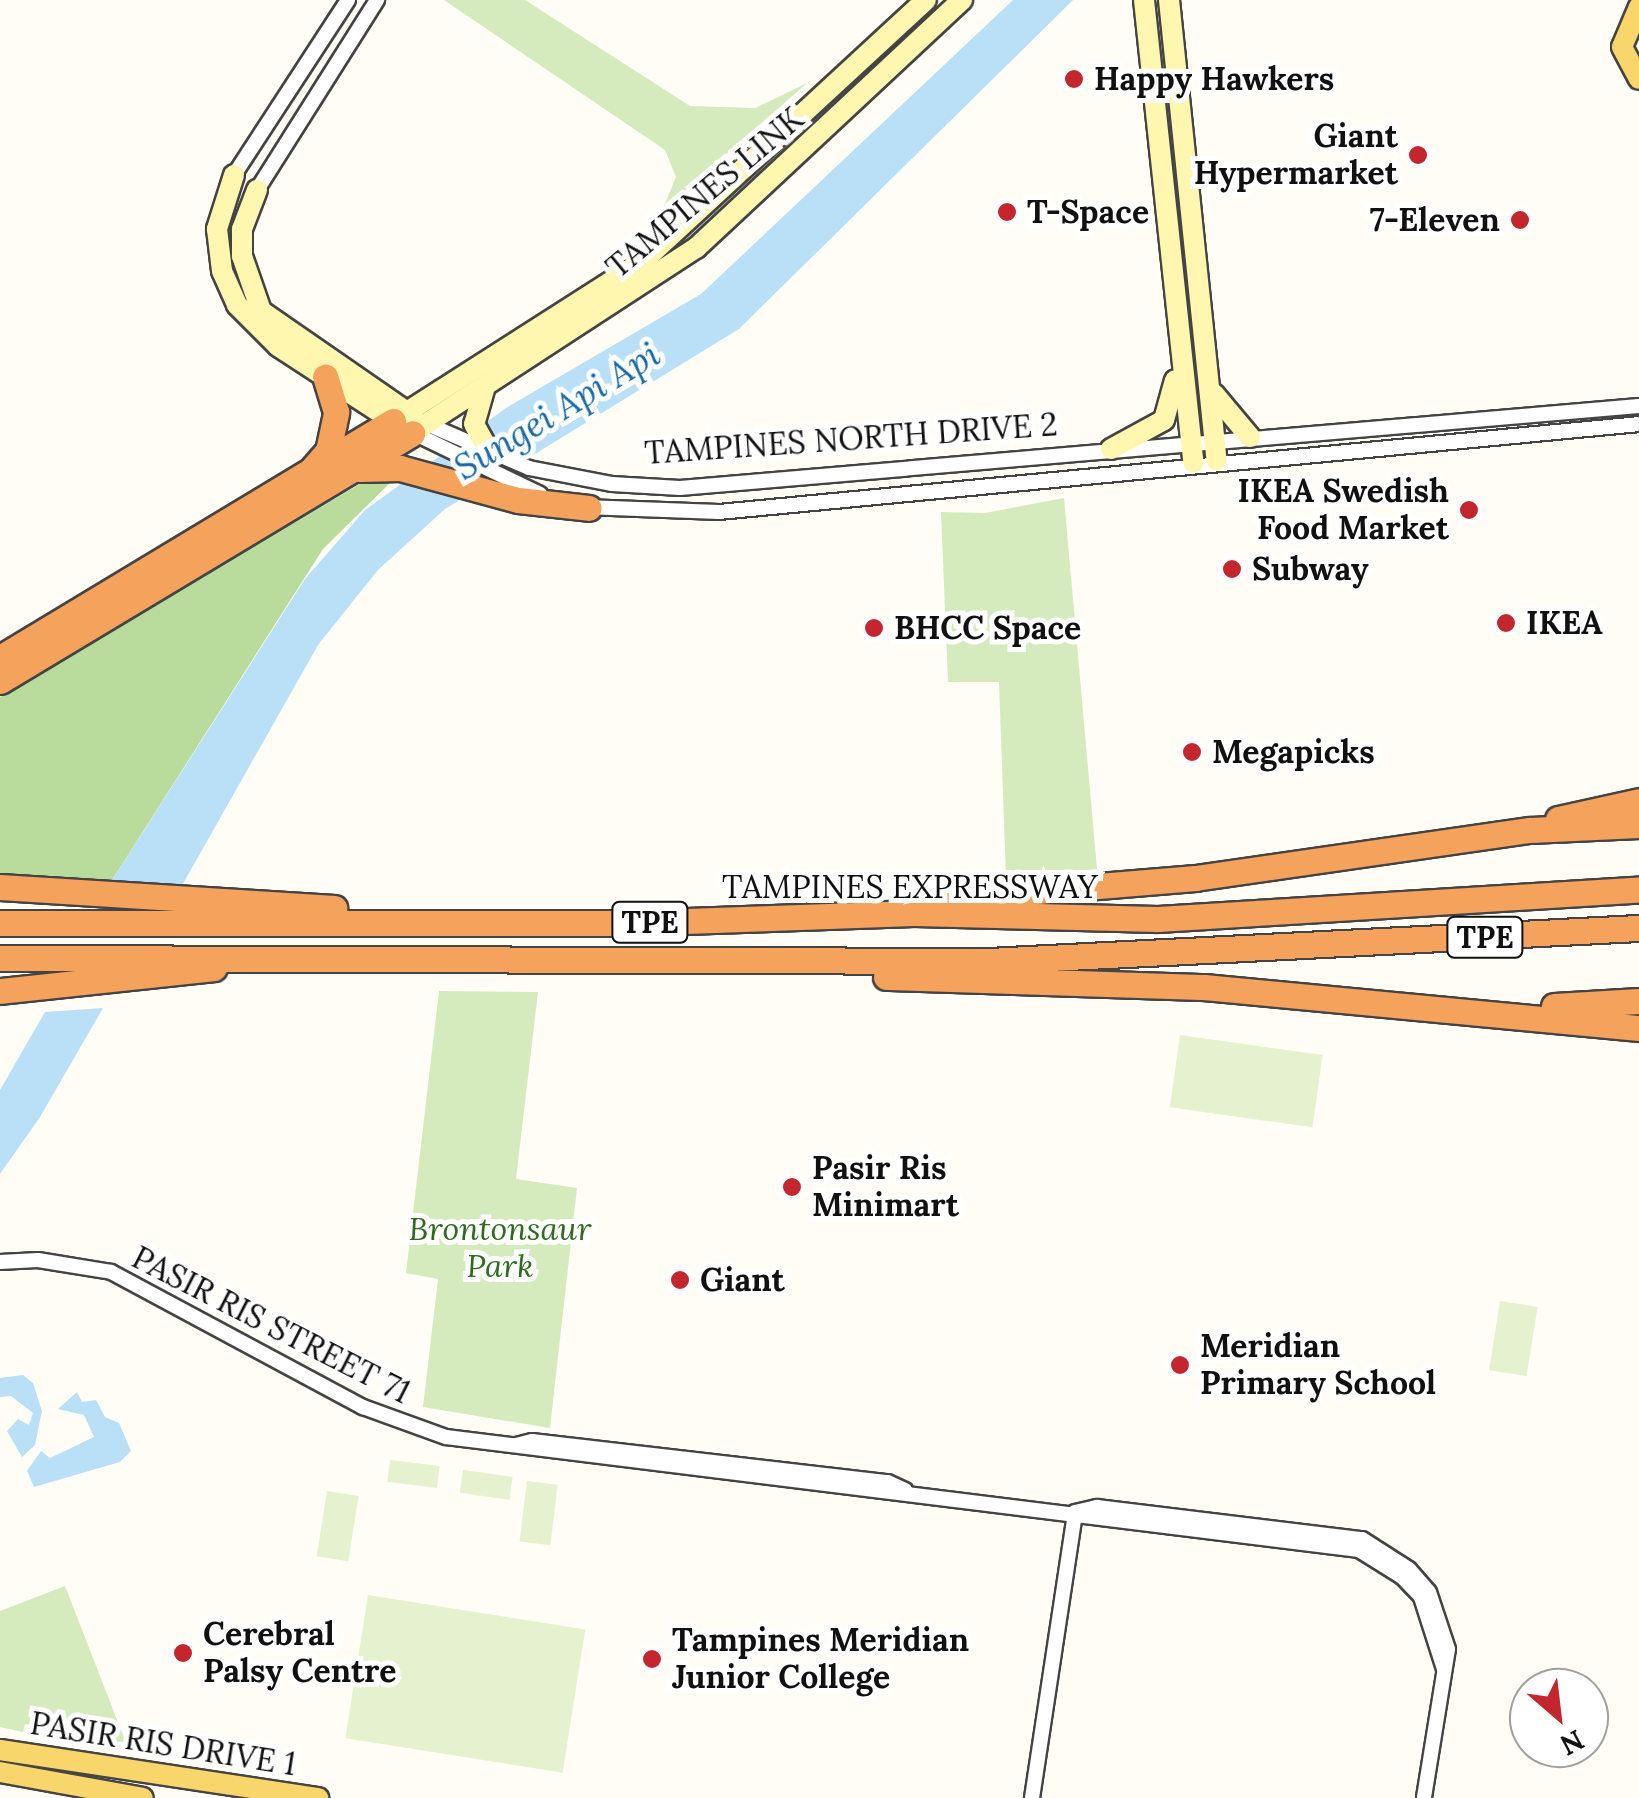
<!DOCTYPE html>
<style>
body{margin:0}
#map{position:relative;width:1639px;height:1798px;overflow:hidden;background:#fffdf5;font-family:Lora,serif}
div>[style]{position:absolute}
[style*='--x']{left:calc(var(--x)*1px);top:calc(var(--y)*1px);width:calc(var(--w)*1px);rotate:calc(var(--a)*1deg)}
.green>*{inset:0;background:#d5ebbd}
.forest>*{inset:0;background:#b9dc9c}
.pitch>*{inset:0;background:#e6f2cf;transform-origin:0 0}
.water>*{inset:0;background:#b9e0f7}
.roads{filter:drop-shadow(2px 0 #444) drop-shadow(-2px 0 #444) drop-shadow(0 2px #444) drop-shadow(0 -2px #444)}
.street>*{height:14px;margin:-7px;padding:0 7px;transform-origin:7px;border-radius:7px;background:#fff}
.secondary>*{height:20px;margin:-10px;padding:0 10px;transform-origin:10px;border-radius:10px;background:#fff6b0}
.primary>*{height:20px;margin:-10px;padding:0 10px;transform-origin:10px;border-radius:10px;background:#f9d66b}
.highway>*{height:25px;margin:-12.5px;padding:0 12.5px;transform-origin:12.5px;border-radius:12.5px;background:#f5a25d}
.dots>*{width:28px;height:28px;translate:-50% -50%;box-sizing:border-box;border:5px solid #fff;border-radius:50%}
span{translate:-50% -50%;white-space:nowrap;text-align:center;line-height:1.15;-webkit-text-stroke:10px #fff;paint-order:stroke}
.shield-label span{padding:2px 8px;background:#fff;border:2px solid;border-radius:8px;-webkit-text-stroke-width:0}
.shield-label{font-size:30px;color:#111;font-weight:700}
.poi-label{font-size:32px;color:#111;font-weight:700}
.left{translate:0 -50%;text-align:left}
.right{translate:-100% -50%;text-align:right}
.street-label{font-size:32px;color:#111}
.park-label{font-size:32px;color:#2f6b1f;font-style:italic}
.water-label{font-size:35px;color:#1768a6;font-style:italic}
.north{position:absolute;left:1509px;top:1668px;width:100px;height:100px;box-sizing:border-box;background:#fff;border:2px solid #a0a0a0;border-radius:50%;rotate:152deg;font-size:28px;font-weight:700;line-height:40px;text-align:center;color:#111}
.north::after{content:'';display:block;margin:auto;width:35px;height:45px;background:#c4262e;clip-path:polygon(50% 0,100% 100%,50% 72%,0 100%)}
</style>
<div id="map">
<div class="green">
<div style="clip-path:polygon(444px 0,525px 0,690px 106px,755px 108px,807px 83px,662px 211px,676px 177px,665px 150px)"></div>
<div style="clip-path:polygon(1064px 498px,1097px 869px,1006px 878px,999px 682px,948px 682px,941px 512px,985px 513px)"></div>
<div style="clip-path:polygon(439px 991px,538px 992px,516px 1179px,577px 1188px,550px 1428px,423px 1407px,438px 1279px,406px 1273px)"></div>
<div style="clip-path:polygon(65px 1586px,128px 1748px,53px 1737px,53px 1729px,25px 1724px,23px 1732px,0 1727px,0 1611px)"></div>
</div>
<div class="forest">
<div style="clip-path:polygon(370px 478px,395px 478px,323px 549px,109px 885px,0 878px,0 697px)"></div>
</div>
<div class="pitch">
<div style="left:1180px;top:1035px;width:144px;height:73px;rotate:8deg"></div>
<div style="left:1500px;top:1301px;width:38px;height:70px;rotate:9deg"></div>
<div style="left:390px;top:1460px;width:50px;height:22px;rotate:7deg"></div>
<div style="left:463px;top:1470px;width:50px;height:23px;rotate:8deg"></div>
<div style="left:527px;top:1481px;width:31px;height:61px;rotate:7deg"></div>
<div style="left:327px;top:1491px;width:32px;height:66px;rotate:9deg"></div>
<div style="left:368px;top:1595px;width:220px;height:145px;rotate:9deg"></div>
</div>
<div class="water">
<div style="clip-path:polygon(1013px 0,1073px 0,739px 329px,445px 509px,378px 570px,318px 645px,180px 889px,109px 885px,305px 579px,365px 510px,506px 408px,701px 294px)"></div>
<div style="clip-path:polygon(103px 1008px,40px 1117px,0 1174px,0 1090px,45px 1012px)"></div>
<div style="clip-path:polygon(23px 1375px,33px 1383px,42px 1411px,35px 1445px,22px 1457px,7px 1431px,18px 1419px,29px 1425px,33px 1413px,11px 1396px,0 1397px,0 1378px)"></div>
<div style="clip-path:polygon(77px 1392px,82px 1402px,96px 1400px,105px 1417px,119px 1423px,131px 1451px,120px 1462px,34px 1487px,27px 1471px,41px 1451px,50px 1458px,94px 1437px,84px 1415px,58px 1409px)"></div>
</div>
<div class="roads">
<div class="street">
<div style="--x:234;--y:175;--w:209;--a:-56.9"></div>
<div style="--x:257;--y:190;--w:225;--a:-57.7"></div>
<div style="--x:420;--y:421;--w:119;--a:23.3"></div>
<div style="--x:529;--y:468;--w:85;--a:10.9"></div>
<div style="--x:612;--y:484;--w:68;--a:3.4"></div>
<div style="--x:680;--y:488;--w:962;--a:-4.89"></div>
<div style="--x:407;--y:430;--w:148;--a:25.7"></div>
<div style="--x:584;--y:507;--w:135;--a:2.1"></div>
<div style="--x:719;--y:512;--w:924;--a:-5.46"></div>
<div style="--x:0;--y:1262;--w:38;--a:-3"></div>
<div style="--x:38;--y:1260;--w:74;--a:9.3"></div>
<div style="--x:111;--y:1272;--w:286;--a:28.2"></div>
<div style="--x:363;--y:1407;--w:88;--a:19.9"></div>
<div style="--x:446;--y:1437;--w:920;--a:7.06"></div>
<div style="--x:1359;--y:1550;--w:51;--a:32.1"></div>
<div style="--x:1402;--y:1577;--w:28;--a:46"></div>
<div style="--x:1421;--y:1597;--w:76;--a:72.3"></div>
<div style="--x:516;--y:1445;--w:16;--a:-14"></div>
<div style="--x:532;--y:1441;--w:358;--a:6.6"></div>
<div style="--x:888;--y:1482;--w:19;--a:25"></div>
<div style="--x:1075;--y:1512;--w:23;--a:-13"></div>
<div style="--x:1097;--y:1507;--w:267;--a:6.9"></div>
<div style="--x:1362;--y:1539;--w:56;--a:32.6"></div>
<div style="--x:1409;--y:1569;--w:30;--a:49"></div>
<div style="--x:1429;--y:1592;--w:60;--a:71.6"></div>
<div style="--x:1448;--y:1649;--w:151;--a:99.2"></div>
<div style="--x:1032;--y:1798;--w:289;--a:-81.4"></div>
</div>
<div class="secondary">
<div style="--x:1144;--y:0;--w:465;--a:83.9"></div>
<div style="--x:1169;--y:0;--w:463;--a:84.1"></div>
<div style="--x:234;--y:175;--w:57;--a:107.5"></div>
<div style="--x:217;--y:229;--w:42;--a:83.2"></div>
<div style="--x:222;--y:271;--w:37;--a:66"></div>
<div style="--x:237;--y:305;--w:58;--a:45"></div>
<div style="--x:278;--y:346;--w:137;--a:33.1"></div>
<div style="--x:393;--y:421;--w:297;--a:-32.6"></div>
<div style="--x:643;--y:261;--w:385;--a:-42.7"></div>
<div style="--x:257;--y:190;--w:42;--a:111"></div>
<div style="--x:242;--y:229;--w:27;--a:90"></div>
<div style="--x:242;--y:256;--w:58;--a:70.9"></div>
<div style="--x:261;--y:311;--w:178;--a:34.7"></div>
<div style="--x:484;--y:390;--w:35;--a:106"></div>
<div style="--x:474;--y:424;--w:37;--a:61"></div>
<div style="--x:1214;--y:394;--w:56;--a:50.1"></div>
<div style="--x:412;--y:433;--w:339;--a:-33.1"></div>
<div style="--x:696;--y:248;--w:364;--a:-43"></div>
<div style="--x:1111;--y:449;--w:60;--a:-28.7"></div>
<div style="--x:1164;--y:420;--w:41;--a:-74.6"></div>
</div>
<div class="primary">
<div style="--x:1639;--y:7;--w:43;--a:113"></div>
<div style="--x:1622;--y:47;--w:36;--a:62"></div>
<div style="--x:0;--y:1750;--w:322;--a:8.6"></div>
<div style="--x:0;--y:1772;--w:145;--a:10.3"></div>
</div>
<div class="highway">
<div style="--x:313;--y:468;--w:23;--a:-49"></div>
<div style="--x:328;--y:451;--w:40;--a:-78"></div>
<div style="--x:336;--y:412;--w:37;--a:-107"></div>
<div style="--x:359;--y:469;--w:41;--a:-1.4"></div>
<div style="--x:400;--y:468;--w:122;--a:15.2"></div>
<div style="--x:518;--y:500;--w:71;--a:6.4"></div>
<div style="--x:0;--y:658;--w:459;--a:-31.1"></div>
<div style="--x:0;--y:681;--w:481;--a:-31"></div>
<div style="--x:1558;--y:819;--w:83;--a:-12.5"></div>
<div style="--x:0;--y:887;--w:335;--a:3.6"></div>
<div style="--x:928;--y:906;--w:50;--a:-11.5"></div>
<div style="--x:977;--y:896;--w:219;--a:-4.7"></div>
<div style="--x:1195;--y:878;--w:338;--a:-8.2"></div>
<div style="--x:1530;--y:830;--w:109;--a:-2.6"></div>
<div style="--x:0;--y:923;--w:629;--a:0"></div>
<div style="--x:629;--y:923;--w:285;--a:-2"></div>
<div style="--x:914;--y:913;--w:244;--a:1.4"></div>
<div style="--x:1158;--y:919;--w:482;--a:-3.5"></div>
<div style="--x:0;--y:958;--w:989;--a:0.17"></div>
<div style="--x:989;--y:961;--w:651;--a:-2.91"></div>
<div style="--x:886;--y:977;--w:318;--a:1.8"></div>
<div style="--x:1204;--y:987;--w:437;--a:5.4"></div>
<div style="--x:0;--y:991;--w:215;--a:-6.1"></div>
<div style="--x:1554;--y:1006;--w:85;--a:-3.4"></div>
</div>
</div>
<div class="dots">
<div style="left:1074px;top:79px;background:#c4262e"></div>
<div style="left:1418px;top:155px;background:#c4262e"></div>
<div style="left:1007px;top:212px;background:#c4262e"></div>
<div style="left:1520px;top:220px;background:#c4262e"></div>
<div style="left:1469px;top:510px;background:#c4262e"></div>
<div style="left:1232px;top:569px;background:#c4262e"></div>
<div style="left:1506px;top:623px;background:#c4262e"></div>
<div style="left:874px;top:628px;background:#c4262e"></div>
<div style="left:1192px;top:752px;background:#c4262e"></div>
<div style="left:792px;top:1187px;background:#c4262e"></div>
<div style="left:680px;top:1280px;background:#c4262e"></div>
<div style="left:1180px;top:1365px;background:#c4262e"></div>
<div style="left:183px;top:1653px;background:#c4262e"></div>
<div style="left:652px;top:1659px;background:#c4262e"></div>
</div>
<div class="shield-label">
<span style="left:650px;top:922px">TPE</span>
<span style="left:1485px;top:937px">TPE</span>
</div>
<div class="poi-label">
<span class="left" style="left:1094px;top:79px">Happy Hawkers</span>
<span class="right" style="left:1398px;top:155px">Giant<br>Hypermarket</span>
<span class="left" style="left:1027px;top:212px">T-Space</span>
<span class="right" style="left:1500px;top:220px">7-Eleven</span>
<span class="right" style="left:1449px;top:510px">IKEA Swedish<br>Food Market</span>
<span class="left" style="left:1252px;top:569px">Subway</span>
<span class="left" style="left:1526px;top:623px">IKEA</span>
<span class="left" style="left:894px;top:628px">BHCC Space</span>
<span class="left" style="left:1212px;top:752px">Megapicks</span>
<span class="left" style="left:812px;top:1187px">Pasir Ris<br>Minimart</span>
<span class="left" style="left:700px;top:1280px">Giant</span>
<span class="left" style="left:1200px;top:1365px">Meridian<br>Primary School</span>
<span class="left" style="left:203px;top:1653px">Cerebral<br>Palsy Centre</span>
<span class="left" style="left:672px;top:1659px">Tampines Meridian<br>Junior College</span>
</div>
<div class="street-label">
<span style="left:705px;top:193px;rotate:-40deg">TAMPINES LINK</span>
<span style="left:851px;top:439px;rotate:-4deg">TAMPINES NORTH DRIVE 2</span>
<span style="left:910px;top:887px">TAMPINES EXPRESSWAY</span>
<span style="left:271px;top:1325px;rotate:27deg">PASIR RIS STREET 71</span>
<span style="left:163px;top:1744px;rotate:9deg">PASIR RIS DRIVE 1</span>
</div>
<div class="park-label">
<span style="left:500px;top:1248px">Brontonsaur<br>Park</span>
</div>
<div class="water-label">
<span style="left:557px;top:411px;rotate:-31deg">Sungei Api Api</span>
</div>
<div class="north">N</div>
</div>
